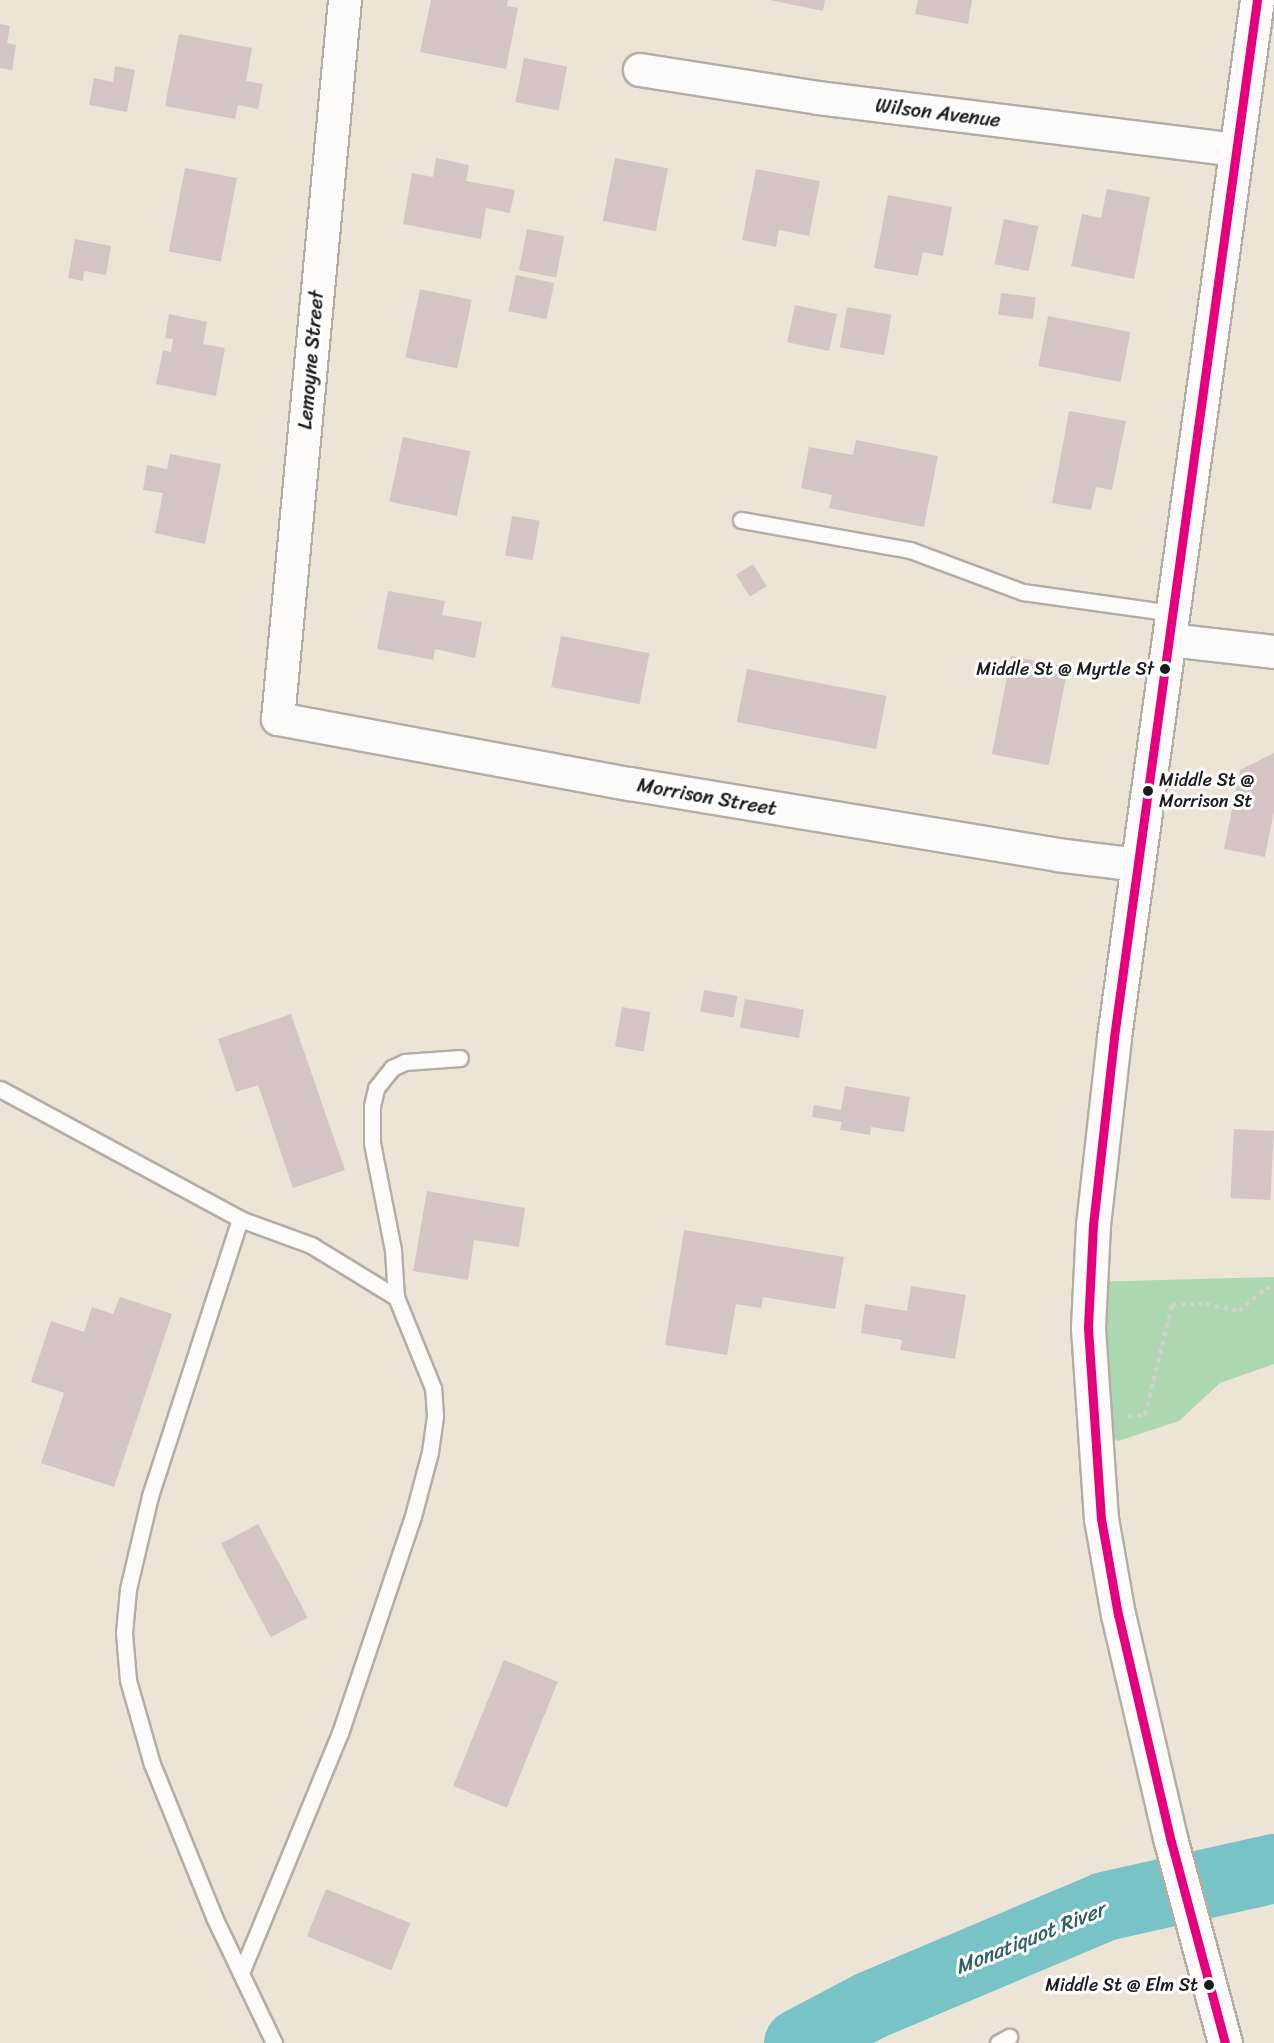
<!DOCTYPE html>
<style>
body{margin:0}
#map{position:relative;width:1274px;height:2043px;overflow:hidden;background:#ede4d8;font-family:Sriracha,sans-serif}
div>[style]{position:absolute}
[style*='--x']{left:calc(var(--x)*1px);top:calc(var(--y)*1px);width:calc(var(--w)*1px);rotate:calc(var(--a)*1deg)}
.green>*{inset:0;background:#acd7b0}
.river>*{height:69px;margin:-34.5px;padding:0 34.5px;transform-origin:34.5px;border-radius:34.5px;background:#78c3c6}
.building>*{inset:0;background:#d5c4c4;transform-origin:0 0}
.path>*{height:4px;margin-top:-2px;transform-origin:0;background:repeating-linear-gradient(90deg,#d2d0cd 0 4.5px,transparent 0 9px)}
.roads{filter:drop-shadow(2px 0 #b3ada5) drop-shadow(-2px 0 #b3ada5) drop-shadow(0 2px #b3ada5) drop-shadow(0 -2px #b3ada5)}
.lane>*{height:15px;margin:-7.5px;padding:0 7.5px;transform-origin:7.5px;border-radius:7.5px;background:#fcfbf9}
.street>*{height:32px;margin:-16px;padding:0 16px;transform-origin:16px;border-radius:16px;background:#fcfbf9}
.secondary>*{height:33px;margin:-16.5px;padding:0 16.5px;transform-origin:16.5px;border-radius:16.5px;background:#fcfbf9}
.bus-1>*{height:9px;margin:-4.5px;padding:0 4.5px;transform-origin:4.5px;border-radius:4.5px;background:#e5007d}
.dots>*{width:16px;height:16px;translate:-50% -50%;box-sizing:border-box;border:3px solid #fff;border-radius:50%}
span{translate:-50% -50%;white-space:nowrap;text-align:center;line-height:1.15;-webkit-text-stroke:6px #fff;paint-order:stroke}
.bus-label{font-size:18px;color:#1c1c1c}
.right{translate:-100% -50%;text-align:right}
.left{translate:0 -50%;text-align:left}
.street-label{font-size:20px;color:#1c1c1c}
.water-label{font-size:21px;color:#2f6165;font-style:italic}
</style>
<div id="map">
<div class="green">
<div style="clip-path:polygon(1274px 1277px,1274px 1364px,1220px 1383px,1179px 1421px,1118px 1441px,1092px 1422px,1089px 1282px)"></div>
</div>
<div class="river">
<div style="--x:798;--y:2043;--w:81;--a:-27.8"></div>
<div style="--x:870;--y:2005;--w:254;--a:-22.9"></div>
<div style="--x:1104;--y:1906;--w:174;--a:-12.6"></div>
</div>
<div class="building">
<div style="clip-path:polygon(431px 0,508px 0,507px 6px,518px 8px,506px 69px,420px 52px)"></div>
<div style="clip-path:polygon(770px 0,825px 0,823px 11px)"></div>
<div style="clip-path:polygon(918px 0,972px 0,968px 24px,915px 14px)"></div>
<div style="clip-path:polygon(0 24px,10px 26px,7px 43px,16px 45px,12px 70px,0 68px)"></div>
<div style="clip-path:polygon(179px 34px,252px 48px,246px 81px,263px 84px,258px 109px,238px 105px,235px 119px,165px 106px)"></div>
<div style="left:524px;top:58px;width:44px;height:45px;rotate:11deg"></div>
<div style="clip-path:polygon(115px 66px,135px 70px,127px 112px,89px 105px,94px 78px,113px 82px)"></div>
<div style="clip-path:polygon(436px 158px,469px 165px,466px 181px,515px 190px,510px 213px,486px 208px,481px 239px,403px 224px,412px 173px,433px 177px)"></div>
<div style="left:615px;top:158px;width:54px;height:64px;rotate:11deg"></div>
<div style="left:185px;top:168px;width:53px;height:85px;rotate:11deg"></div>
<div style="clip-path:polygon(756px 169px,820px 181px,809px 236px,779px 230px,776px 247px,742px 240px)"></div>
<div style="clip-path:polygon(1107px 189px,1150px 197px,1134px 279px,1071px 266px,1082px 214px,1101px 218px)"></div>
<div style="clip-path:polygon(888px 195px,952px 207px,943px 256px,923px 252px,918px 276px,874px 268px)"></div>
<div style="left:1004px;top:219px;width:35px;height:46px;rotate:12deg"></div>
<div style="left:527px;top:229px;width:38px;height:42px;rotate:11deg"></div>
<div style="clip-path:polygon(75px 239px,111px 246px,106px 275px,84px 271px,83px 281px,68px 278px)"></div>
<div style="left:516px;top:275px;width:39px;height:37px;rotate:12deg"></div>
<div style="left:420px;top:289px;width:53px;height:70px;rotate:12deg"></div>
<div style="left:1001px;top:293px;width:35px;height:22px;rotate:7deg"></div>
<div style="left:795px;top:305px;width:43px;height:38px;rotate:12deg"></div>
<div style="left:847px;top:307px;width:45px;height:41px;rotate:10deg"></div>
<div style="clip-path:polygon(169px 314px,207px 322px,203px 344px,225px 348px,216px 396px,156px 384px,163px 350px,171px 352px,173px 339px,165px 338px)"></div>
<div style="left:1048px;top:316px;width:84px;height:51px;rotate:11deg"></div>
<div style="clip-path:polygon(1069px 411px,1126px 421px,1112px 490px,1096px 487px,1091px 510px,1052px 503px)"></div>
<div style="left:403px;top:437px;width:69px;height:66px;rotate:12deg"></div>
<div style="clip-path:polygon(856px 440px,938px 456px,924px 527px,829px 508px,832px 495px,801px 488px,809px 447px,853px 455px)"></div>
<div style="clip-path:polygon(170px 454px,221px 464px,205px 544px,155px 533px,163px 493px,143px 490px,147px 465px,167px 469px)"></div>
<div style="left:512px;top:516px;width:28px;height:40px;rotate:10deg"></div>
<div style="left:753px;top:564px;width:26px;height:20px;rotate:58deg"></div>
<div style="clip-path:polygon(388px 591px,445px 601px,442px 615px,482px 622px,475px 658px,435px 649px,433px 660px,377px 649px)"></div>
<div style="left:561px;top:636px;width:90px;height:52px;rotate:11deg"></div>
<div style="left:1011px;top:656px;width:58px;height:100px;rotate:11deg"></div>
<div style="left:747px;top:669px;width:142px;height:54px;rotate:11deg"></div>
<div style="clip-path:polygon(1274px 753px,1274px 811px,1265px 857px,1224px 849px,1240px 770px)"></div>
<div style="left:704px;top:990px;width:34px;height:22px;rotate:10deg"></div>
<div style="left:745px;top:999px;width:60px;height:29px;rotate:10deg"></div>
<div style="left:622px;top:1007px;width:29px;height:40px;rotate:10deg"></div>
<div style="clip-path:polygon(291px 1014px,345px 1170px,293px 1188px,258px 1085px,236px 1092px,218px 1039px)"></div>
<div style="clip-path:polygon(845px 1086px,910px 1097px,904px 1132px,871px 1127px,870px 1135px,840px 1130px,842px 1122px,812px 1117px,814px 1105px,841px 1110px)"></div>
<div style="left:1234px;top:1129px;width:40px;height:69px;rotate:3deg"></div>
<div style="clip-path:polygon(427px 1191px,525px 1208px,519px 1247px,474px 1240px,468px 1280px,413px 1271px)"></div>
<div style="clip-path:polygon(684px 1230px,844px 1257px,835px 1309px,763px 1297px,761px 1308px,736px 1304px,727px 1355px,665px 1345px)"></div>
<div style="clip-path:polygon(911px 1286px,966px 1295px,955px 1359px,900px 1350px,902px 1340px,861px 1333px,865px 1304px,907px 1311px)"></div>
<div style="clip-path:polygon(120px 1297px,172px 1314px,114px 1487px,41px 1463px,64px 1393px,31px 1382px,51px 1321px,84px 1332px,92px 1307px,113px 1314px)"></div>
<div style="left:258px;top:1524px;width:106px;height:42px;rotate:62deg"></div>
<div style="left:504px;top:1660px;width:58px;height:136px;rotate:22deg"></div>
<div style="left:326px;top:1889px;width:91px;height:51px;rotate:22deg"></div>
</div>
<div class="path">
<div style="--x:1128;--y:1417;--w:17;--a:-7"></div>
<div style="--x:1145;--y:1415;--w:113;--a:-76.2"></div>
<div style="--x:1172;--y:1305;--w:34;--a:-2"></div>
<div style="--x:1206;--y:1304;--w:34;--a:12"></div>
<div style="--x:1239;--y:1311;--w:35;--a:-40"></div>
<div style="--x:1266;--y:1288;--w:8;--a:-7"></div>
</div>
<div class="roads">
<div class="lane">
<div style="--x:741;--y:520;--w:172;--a:10.1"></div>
<div style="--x:910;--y:550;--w:121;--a:20.4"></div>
<div style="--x:1023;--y:592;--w:150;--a:8"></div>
<div style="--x:0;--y:1089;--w:273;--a:28.4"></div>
<div style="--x:240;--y:1219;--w:76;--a:20.1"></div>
<div style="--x:311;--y:1245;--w:100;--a:31.5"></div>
<div style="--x:240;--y:1219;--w:291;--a:108"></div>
<div style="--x:150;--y:1496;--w:96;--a:103.3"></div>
<div style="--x:128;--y:1589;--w:44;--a:95.2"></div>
<div style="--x:124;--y:1633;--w:47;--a:85.1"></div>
<div style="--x:128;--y:1680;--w:87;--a:74.1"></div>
<div style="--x:152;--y:1764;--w:165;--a:67.9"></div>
<div style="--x:214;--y:1917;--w:140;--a:64.5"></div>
<div style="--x:241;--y:1973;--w:260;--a:-67.6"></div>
<div style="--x:340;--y:1733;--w:229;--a:-71.4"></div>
<div style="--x:413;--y:1516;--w:66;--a:-75.1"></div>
<div style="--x:430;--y:1452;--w:37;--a:-82"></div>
<div style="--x:435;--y:1415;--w:27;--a:-94"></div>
<div style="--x:433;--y:1388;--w:98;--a:-112.1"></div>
<div style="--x:396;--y:1297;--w:47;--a:-93.7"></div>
<div style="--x:393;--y:1250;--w:109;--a:-101.1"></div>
<div style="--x:372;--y:1143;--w:37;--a:-90"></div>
<div style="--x:372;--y:1106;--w:18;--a:-77"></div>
<div style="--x:376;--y:1088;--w:26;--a:-51"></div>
<div style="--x:392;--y:1068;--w:14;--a:-25"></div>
<div style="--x:405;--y:1062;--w:55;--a:-4.2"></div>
<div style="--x:998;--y:2043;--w:13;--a:-29"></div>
</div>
<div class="street">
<div style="--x:345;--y:0;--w:722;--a:95.32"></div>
<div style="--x:278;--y:719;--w:358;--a:10.5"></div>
<div style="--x:630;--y:784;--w:433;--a:9.4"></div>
<div style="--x:1057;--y:855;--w:82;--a:7"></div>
<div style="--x:640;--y:70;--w:181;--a:8.9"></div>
<div style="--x:819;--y:98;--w:420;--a:7.1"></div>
<div style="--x:1169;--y:640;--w:106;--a:6.5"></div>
</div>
<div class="secondary">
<div style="--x:1225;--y:2043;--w:208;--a:-105"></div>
<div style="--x:1171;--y:1842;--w:233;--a:-103.1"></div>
<div style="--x:1118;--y:1615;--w:97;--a:-100"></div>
<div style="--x:1101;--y:1519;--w:192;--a:-93.9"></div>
<div style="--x:1088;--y:1327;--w:102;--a:-87.2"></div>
<div style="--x:1093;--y:1225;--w:189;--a:-83.6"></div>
<div style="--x:1114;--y:1037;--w:1047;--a:-82.15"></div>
</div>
</div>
<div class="bus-1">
<div style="--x:1225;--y:2043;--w:208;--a:-105"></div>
<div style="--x:1171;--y:1842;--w:233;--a:-103.1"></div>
<div style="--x:1118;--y:1615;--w:97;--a:-100"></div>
<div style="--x:1101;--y:1519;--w:192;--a:-93.9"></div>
<div style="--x:1088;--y:1327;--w:102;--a:-87.2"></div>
<div style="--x:1093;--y:1225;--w:189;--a:-83.6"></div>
<div style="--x:1114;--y:1037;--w:1047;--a:-82.15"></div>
</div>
<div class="dots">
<div style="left:1165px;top:669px;background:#1c1c1c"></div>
<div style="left:1148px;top:791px;background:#1c1c1c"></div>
<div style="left:1209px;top:1985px;background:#1c1c1c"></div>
</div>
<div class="bus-label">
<span class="right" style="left:1154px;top:669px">Middle St @ Myrtle St</span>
<span class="left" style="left:1159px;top:791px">Middle St @<br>Morrison St</span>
<span class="right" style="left:1198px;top:1985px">Middle St @ Elm St</span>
</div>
<div class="street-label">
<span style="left:938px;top:113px;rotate:7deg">Wilson Avenue</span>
<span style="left:311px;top:360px;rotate:-85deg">Lemoyne Street</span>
<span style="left:707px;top:797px;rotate:10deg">Morrison Street</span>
</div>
<div class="water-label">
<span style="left:1030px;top:1938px;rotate:-22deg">Monatiquot River</span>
</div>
</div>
